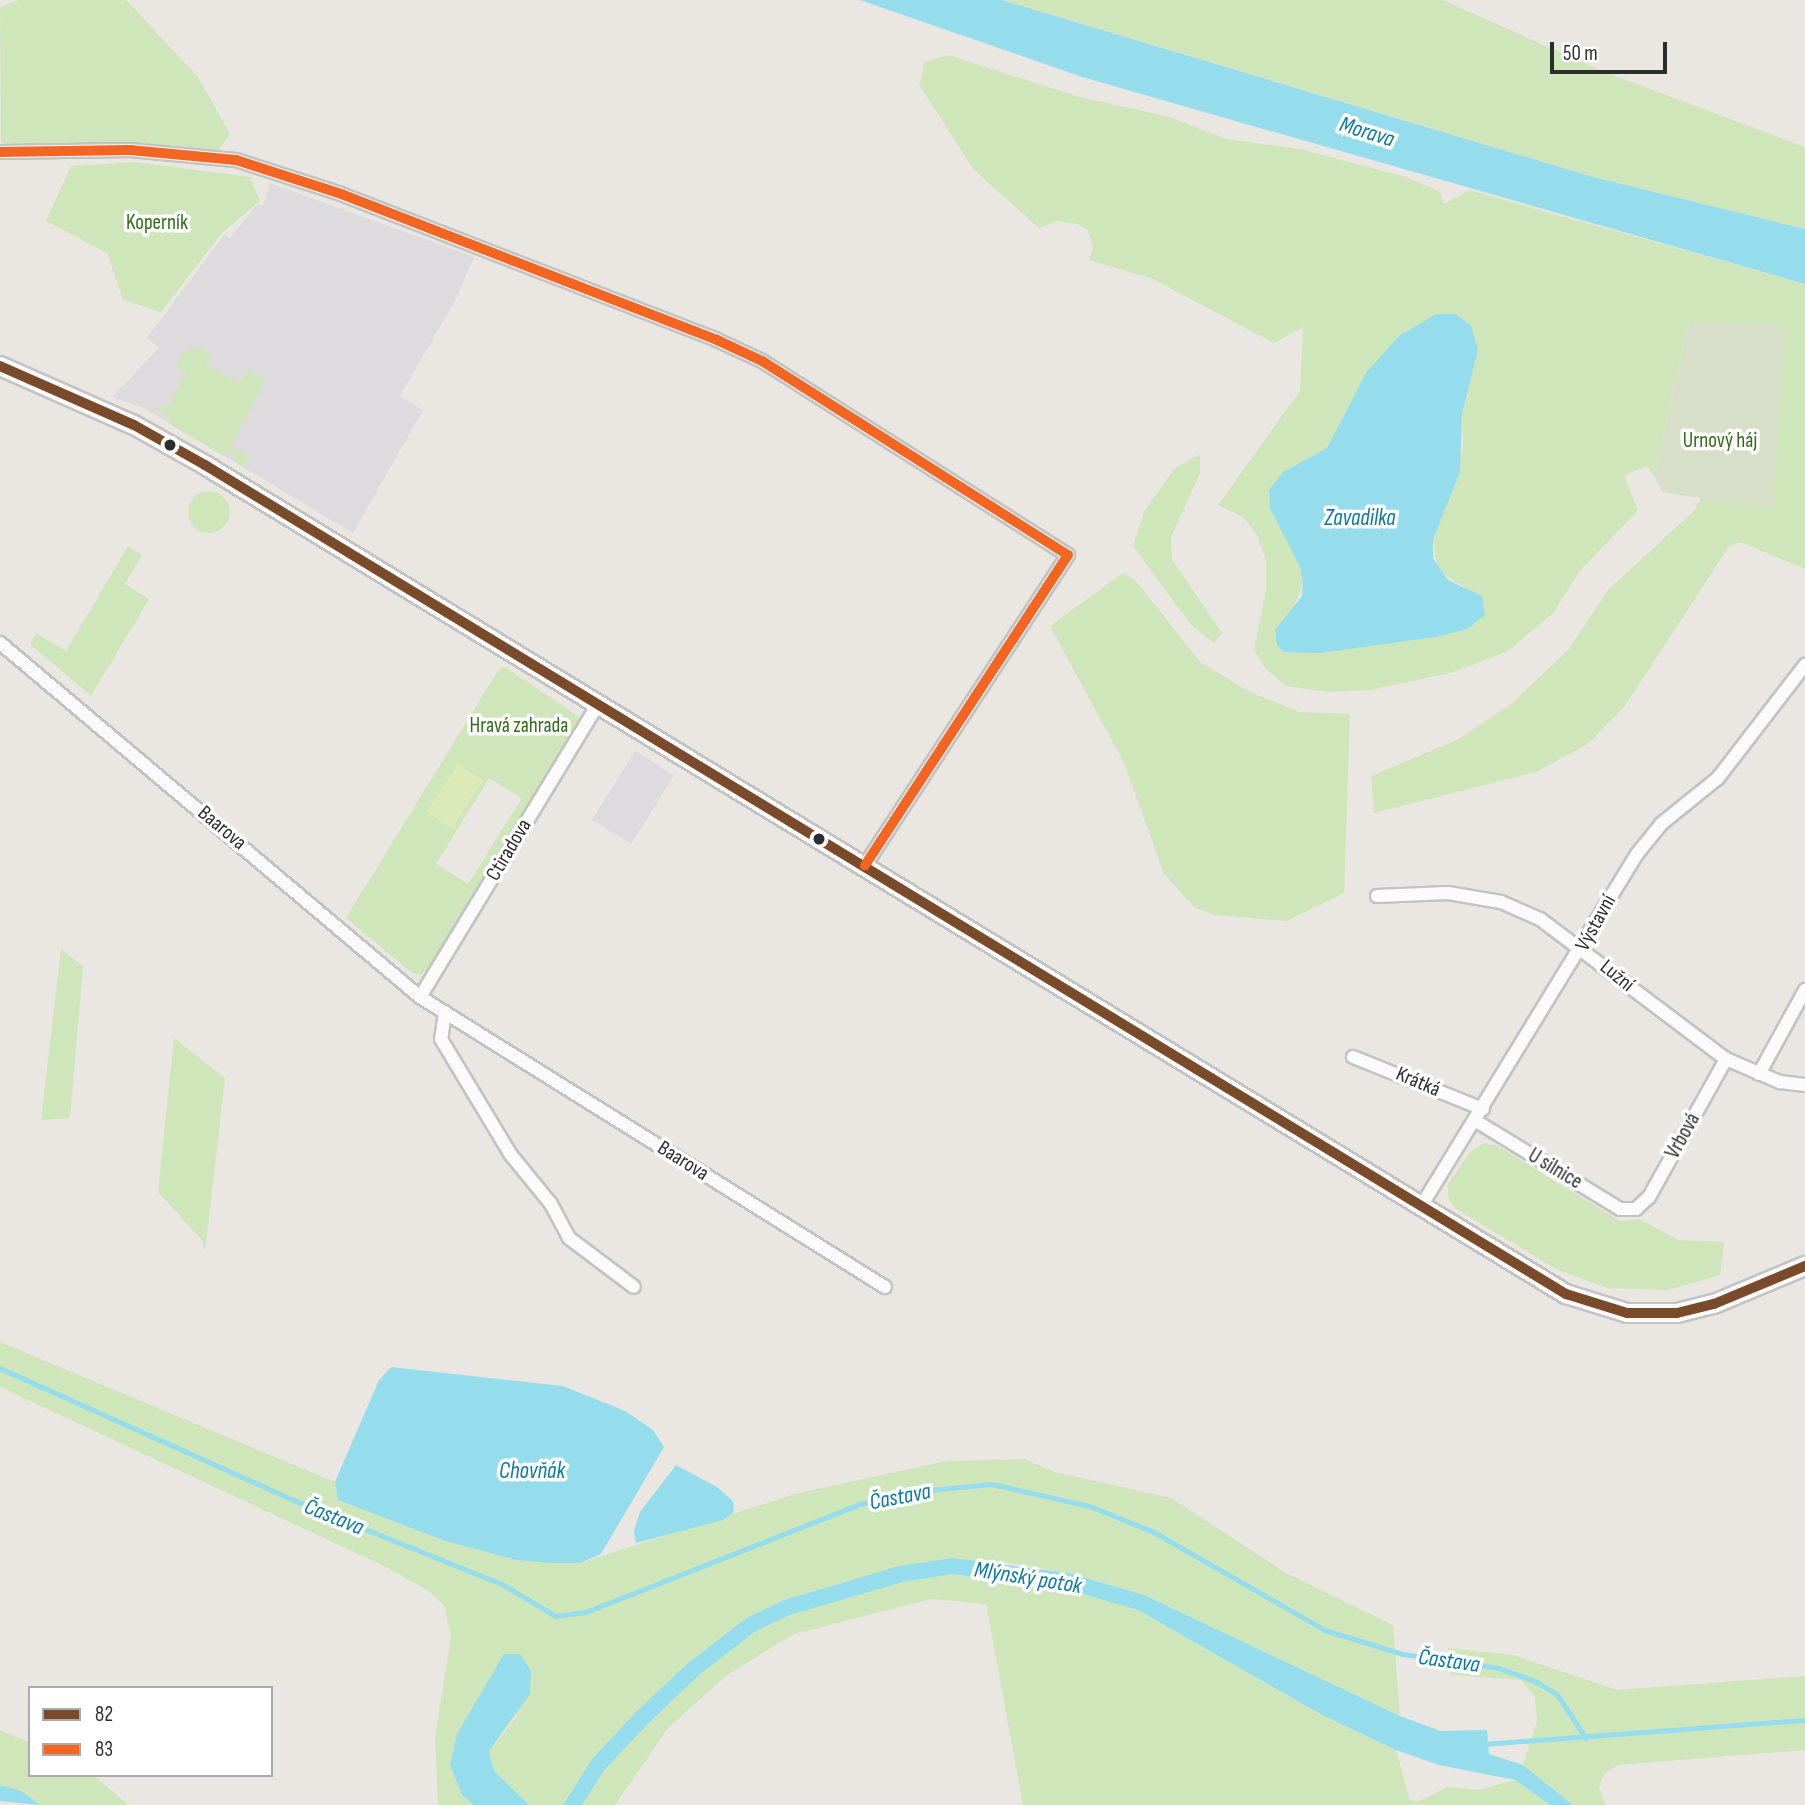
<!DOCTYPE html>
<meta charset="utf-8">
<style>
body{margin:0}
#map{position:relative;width:1805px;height:1805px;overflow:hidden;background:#eae6e2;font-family:"Sofia Sans Condensed",sans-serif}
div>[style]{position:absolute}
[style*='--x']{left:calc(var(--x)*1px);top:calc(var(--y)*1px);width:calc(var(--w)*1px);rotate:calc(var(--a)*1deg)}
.industrial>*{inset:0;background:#dedbde;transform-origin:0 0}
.green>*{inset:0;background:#cfe6ba}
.round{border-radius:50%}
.cemetery>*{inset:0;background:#d8dfc9}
.pitch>*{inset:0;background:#dbeab8;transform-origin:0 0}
.water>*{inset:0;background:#95dded}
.stream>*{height:4.5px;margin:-2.25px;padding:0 2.25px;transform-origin:2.25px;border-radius:2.25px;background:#95dded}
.roads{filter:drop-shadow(2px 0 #c4c3c3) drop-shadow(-2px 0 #c4c3c3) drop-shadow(0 2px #c4c3c3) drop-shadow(0 -2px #c4c3c3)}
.street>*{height:12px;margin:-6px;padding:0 6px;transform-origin:6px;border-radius:6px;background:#fcfbfb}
.secondary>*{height:18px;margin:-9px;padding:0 9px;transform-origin:9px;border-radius:9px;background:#fcfbfb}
.bus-1>*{height:10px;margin:-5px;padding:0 5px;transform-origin:5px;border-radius:5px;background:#7a4b2a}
.bus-2>*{height:10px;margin:-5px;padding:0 5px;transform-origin:5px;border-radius:5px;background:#f26522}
.dots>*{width:19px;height:19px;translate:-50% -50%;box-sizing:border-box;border:4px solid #fff;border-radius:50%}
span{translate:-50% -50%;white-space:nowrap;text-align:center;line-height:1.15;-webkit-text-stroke:7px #fff;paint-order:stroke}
.park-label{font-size:21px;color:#306d19}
.street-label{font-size:21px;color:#2d2d2d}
.water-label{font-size:23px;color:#0a79a3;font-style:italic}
.legend{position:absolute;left:28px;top:1686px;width:245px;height:91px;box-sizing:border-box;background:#fff;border:2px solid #ababab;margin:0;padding:9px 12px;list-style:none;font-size:21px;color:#2d2d2d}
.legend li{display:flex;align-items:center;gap:14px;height:35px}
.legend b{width:35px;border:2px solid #ababab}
.scale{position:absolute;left:1550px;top:42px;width:117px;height:32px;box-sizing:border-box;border:4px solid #2d2d2d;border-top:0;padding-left:9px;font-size:21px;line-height:24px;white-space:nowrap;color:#2d2d2d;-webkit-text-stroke:5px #fff;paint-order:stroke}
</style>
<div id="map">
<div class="industrial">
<div style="clip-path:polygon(270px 183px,474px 257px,457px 297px,400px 396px,423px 410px,353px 533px,144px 408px,112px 397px,159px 348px,147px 338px,224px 235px,230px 238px,257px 205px,263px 205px)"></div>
<div style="left:635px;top:751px;width:46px;height:81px;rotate:32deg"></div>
</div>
<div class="green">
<div style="clip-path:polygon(18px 0,126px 0,198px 77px,230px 134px,219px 150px,207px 153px,136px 146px,1px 143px,0 8px)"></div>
<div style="clip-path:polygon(1003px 0,1443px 0,1602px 71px,1805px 147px,1805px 229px,1593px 177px)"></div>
<div style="clip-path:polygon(evenodd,948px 55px,1080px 97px,1170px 117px,1226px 139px,1300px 149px,1406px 177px,1440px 192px,1444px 204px,1469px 190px,1805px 284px,1805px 569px,1740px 542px,1729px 546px,1625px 706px,1588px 744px,1536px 772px,1374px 813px,1371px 776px,1459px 739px,1510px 705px,1568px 650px,1608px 590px,1694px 511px,1701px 498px,1773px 509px,1689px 321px,1654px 476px,1647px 466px,1624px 475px,1638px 510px,1578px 573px,1553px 613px,1508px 651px,1454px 672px,1371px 690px,1329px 692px,1286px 686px,1265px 668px,1254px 650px,1266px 590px,1266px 561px,1257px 535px,1243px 517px,1218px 505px,1300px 391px,1303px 327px,1274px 343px,1153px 279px,1089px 260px,1093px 247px,1087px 229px,1076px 224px,1058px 221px,1039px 228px,974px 170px,919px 85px,925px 62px,948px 55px,1367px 374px,1468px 394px,1462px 415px,1463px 449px,1433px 540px,1438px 571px,1466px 588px,1467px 629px,1320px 653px,1293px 609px,1303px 584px,1283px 472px,1327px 448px,1367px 374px)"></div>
<div style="clip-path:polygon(135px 162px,250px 177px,260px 201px,222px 233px,161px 312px,123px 300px,107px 253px,46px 221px,71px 166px)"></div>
<div style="clip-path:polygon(195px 347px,211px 353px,206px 364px,240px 383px,247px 371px,266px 380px,231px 446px,250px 456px,244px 467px,233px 460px,235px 455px,227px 451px,224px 456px,168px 423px,171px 417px,155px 408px,157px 404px,167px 408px,186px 372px,176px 366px,183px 352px)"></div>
<div style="clip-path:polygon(1200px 454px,1200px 473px,1171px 537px,1172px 559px,1222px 633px,1214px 643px,1191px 625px,1133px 546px,1145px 510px,1174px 469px)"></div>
<div class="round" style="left:188px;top:491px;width:42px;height:42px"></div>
<div style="clip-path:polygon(128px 546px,142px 555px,125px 584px,149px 599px,91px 696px,30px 644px,36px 633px,66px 651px)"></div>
<div style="clip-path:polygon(1123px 573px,1136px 581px,1200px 662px,1250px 692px,1300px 712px,1350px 714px,1344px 893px,1287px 921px,1216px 915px,1195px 908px,1164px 874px,1124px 763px,1050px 626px)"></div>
<div style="clip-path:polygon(evenodd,505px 667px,581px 718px,429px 968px,420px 975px,412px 973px,346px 918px,499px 669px,505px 667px,489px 778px,522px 798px,468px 884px,436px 864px,489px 778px)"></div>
<div style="clip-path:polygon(61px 949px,83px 966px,70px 1118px,41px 1120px)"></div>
<div style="clip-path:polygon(174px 1038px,225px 1078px,205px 1252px,202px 1240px,158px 1192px)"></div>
<div style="clip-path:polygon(1484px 1143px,1498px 1146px,1620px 1221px,1639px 1219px,1678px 1240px,1724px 1242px,1720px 1275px,1668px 1290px,1607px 1288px,1554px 1268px,1455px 1208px,1448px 1198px,1448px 1184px,1470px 1152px)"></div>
<div style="clip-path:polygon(0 1342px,335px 1482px,338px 1500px,445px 1541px,518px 1560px,580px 1563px,795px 1494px,946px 1461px,1024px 1459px,1055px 1472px,1171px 1498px,1286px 1573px,1393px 1625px,1400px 1716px,1144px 1595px,1069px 1573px,998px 1561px,899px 1566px,784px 1600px,748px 1617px,592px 1759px,563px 1805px,529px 1805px,494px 1771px,489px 1751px,517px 1716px,504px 1654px,477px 1704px,462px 1795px,474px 1805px,438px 1805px,435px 1737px,451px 1637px,444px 1605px,429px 1591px,384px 1566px,0 1387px)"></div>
<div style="clip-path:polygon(952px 1574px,1065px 1589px,1138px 1610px,1322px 1715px,1396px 1750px,1410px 1800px,1419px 1801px,1448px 1787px,1478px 1790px,1515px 1780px,1550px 1805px,1023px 1805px,986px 1604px,931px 1599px,794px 1634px,727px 1675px,667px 1729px,615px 1805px,582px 1805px,605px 1769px,649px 1723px,698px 1676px,756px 1631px,790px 1615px,903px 1582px)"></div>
<div style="clip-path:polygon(1448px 1648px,1514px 1655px,1617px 1690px,1805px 1676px,1805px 1750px,1617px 1765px,1604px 1774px,1599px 1787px,1606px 1805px,1573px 1805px,1523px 1765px,1537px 1721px,1535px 1697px,1521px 1680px,1451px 1675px)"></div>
<div style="clip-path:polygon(0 1730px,30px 1743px,30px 1775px,93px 1775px,129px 1805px,40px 1805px,0 1785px)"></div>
</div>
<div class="cemetery">
<div style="clip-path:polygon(1689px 321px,1785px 324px,1773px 510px,1663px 492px,1654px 476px)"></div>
</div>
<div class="pitch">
<div style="left:458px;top:764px;width:30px;height:57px;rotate:33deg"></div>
</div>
<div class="water">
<div style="clip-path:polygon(860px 0,1002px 0,1593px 177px,1805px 229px,1805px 284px,1082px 77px)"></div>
<div style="clip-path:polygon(1436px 314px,1455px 314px,1471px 325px,1478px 350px,1462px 415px,1460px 472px,1433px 540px,1433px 558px,1448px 580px,1482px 596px,1485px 615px,1467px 629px,1436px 637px,1320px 653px,1284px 652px,1277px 645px,1275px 630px,1302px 596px,1303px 584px,1300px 567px,1270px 508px,1269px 490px,1283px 472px,1327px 448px,1366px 373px,1399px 336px)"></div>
<div style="clip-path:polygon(391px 1367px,563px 1386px,625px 1411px,653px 1430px,664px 1447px,601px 1554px,580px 1563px,549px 1563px,517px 1560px,445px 1541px,338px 1500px,335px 1482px,379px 1380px)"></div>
<div style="clip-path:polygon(676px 1465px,717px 1487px,733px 1501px,734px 1512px,723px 1520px,636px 1543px,634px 1531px,640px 1512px)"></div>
<div style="clip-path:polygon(952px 1558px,1069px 1573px,1144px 1595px,1400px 1716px,1441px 1731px,1487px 1730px,1489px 1754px,1523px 1765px,1573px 1805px,1550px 1805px,1515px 1780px,1439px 1765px,1396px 1750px,1322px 1715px,1138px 1610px,1065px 1589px,952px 1574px,903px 1582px,790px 1615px,756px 1631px,698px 1676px,649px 1723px,605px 1769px,582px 1805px,563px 1805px,592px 1759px,637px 1711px,687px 1664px,748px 1617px,784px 1600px,899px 1566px)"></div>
<div style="clip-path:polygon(504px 1654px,520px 1654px,531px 1671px,530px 1694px,489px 1751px,494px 1771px,529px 1805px,474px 1805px,462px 1795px,450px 1765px,457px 1734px)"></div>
<div style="clip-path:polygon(0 1785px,21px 1791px,40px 1805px,0 1801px)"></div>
</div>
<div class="stream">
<div style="--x:0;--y:1368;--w:332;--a:24.2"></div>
<div style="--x:303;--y:1504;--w:214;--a:21.9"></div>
<div style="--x:502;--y:1584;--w:63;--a:30.7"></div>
<div style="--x:556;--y:1616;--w:30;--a:-8"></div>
<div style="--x:586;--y:1612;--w:295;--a:-21.5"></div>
<div style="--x:860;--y:1504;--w:51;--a:-13.5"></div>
<div style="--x:910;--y:1492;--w:82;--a:-5.6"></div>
<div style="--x:992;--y:1484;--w:100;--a:12.7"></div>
<div style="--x:1090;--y:1506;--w:69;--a:22.1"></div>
<div style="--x:1154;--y:1532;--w:197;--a:29.8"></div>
<div style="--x:1325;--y:1630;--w:82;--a:17.1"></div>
<div style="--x:1403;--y:1654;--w:97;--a:8.3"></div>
<div style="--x:1499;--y:1668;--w:38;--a:20"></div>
<div style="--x:1535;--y:1681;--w:26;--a:31"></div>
<div style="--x:1557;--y:1694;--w:53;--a:56.6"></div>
<div style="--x:1484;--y:1744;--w:322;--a:-4.3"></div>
</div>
<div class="roads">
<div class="street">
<div style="--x:0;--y:152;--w:130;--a:-0.9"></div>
<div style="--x:130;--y:150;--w:106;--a:5.4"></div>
<div style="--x:236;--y:160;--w:110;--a:17.9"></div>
<div style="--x:341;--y:194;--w:403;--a:21.2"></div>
<div style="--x:717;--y:340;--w:50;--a:25"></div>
<div style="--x:762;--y:361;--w:362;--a:32.4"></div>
<div style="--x:1068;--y:555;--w:371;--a:123.2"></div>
<div style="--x:0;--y:643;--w:549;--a:40.13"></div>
<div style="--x:420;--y:997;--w:548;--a:31.95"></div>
<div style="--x:1377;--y:896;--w:71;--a:-2.4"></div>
<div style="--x:1448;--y:893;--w:54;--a:9.6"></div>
<div style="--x:1501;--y:902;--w:43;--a:23.6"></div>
<div style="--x:1540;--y:919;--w:233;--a:37"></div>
<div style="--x:1726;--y:1059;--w:59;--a:23.1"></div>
<div style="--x:1780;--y:1082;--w:25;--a:7"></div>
<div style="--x:420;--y:997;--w:343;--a:-58.7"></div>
<div style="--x:445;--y:1012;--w:27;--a:98"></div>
<div style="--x:441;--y:1039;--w:135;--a:58.9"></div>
<div style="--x:511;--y:1155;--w:63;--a:50.8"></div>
<div style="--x:551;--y:1204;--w:38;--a:62"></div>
<div style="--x:569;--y:1238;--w:81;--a:37"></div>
<div style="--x:1353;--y:1057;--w:140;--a:21.8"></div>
<div style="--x:1759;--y:1074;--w:96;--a:-61.3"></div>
<div style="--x:1476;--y:1121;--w:169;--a:31.4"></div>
<div style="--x:1620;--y:1209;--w:16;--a:0"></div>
<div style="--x:1636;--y:1209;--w:18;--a:-43"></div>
<div style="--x:1649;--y:1197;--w:158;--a:-60.8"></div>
<div style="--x:1420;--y:1208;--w:415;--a:-58.5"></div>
<div style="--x:1637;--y:854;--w:38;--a:-51"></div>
<div style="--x:1661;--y:824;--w:73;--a:-38.9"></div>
<div style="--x:1718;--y:778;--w:143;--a:-52.4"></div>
</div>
<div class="secondary">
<div style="--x:0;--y:366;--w:146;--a:23.8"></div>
<div style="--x:134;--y:425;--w:81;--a:29.4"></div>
<div style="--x:205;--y:465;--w:1594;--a:31.35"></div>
<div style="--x:1566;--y:1294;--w:64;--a:17.3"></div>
<div style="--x:1627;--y:1313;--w:50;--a:0"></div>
<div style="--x:1677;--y:1313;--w:38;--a:-14"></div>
<div style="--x:1714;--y:1304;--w:99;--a:-22.7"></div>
</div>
</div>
<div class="bus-1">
<div style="--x:0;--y:366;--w:146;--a:23.8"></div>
<div style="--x:134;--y:425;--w:81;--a:29.4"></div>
<div style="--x:205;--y:465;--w:1594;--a:31.35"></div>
<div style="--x:1566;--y:1294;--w:64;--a:17.3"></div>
<div style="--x:1627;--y:1313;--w:50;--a:0"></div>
<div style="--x:1677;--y:1313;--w:38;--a:-14"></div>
<div style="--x:1714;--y:1304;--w:99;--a:-22.7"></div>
</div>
<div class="bus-2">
<div style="--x:0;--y:152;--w:130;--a:-0.9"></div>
<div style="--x:130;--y:150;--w:106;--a:5.4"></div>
<div style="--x:236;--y:160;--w:110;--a:17.9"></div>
<div style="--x:341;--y:194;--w:403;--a:21.2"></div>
<div style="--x:717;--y:340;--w:50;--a:25"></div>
<div style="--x:762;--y:361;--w:362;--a:32.4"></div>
<div style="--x:1068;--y:555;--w:371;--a:123.2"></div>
</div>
<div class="dots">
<div style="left:170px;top:445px;background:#2d2d2d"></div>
<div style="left:819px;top:839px;background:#2d2d2d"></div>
</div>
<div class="park-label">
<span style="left:157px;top:223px">Koperník</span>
<span style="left:1720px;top:441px">Urnový háj</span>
<span style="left:519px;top:726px">Hravá zahrada</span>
</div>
<div class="street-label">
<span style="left:222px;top:828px;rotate:40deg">Baarova</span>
<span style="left:509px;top:850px;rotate:-59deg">Ctiradova</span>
<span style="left:1596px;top:923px;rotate:-61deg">Výstavní</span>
<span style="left:1617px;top:976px;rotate:39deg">Lužní</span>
<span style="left:1418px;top:1082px;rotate:23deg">Krátká</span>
<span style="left:1683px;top:1136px;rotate:-61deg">Vrbová</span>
<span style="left:683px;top:1161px;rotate:32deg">Baarova</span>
<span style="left:1555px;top:1169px;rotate:31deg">U silnice</span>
</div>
<div class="water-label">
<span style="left:1367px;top:132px;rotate:17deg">Morava</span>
<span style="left:1360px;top:518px">Zavadilka</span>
<span style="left:532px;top:1471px">Chovňák</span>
<span style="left:900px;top:1497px;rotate:-11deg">Častava</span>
<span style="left:334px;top:1517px;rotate:22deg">Častava</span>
<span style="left:1028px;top:1578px;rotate:9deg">Mlýnský potok</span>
<span style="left:1449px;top:1661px;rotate:8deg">Častava</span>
</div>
<ul class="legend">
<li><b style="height:9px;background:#7a4b2a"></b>82</li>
<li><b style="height:9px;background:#f26522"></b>83</li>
</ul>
<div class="scale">50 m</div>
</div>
